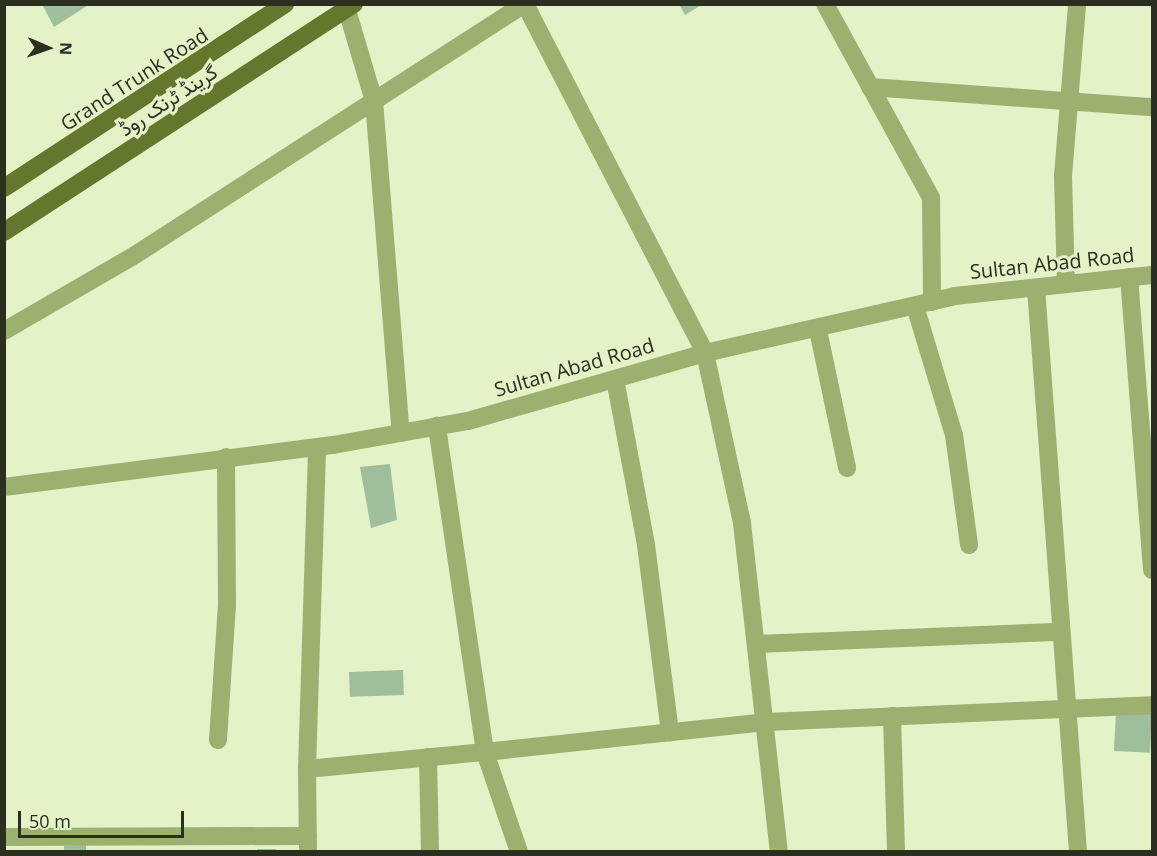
<!DOCTYPE html>
<meta charset="utf-8">
<style>
body{margin:0}
#map{position:relative;width:1157px;height:856px;overflow:hidden;background:#e3f2c7;font-family:"Open Sans",Vazirmatn,sans-serif}
div>[style]{position:absolute}
[style*='--x']{left:calc(var(--x)*1px);top:calc(var(--y)*1px);width:calc(var(--w)*1px);rotate:calc(var(--a)*1deg)}
.building>*{inset:0;background:#9fbe9c;transform-origin:0 0}
.minor>*{height:18px;margin:-9px;padding:0 9px;transform-origin:9px;border-radius:9px;background:#9cb06f}
.major>*{height:18px;margin:-9px;padding:0 9px;transform-origin:9px;border-radius:9px;background:#64782d}
span{translate:-50% -50%;white-space:nowrap;text-align:center;line-height:1.15;-webkit-text-stroke:6px #e3f2c7;paint-order:stroke}
.street-label{font-size:20px;color:#2a2f1f}
.frame{position:absolute;inset:0;border:6px solid #2a2f1f;pointer-events:none}
.north{position:absolute;left:18px;top:18px;width:60px;height:60px;-webkit-text-stroke:4px #e3f2c7;paint-order:stroke;rotate:92deg;font-size:16px;font-weight:700;line-height:24px;text-align:center;color:#2a2f1f}
.north::after{content:'';display:block;margin:auto;width:21px;height:27px;background:#2a2f1f;clip-path:polygon(50% 0,100% 100%,50% 72%,0 100%)}
.scale{position:absolute;left:18px;top:811px;width:166px;height:27px;box-sizing:border-box;border:3px solid #2a2f1f;border-top:0;padding-left:8px;font-size:18px;line-height:21px;white-space:nowrap;color:#2a2f1f;-webkit-text-stroke:4px #e3f2c7;paint-order:stroke}
</style>
<div id="map">
<div class="building">
<div style="clip-path:polygon(42px 4px,90px 4px,54px 27px)"></div>
<div style="clip-path:polygon(679px 4px,703px 4px,685px 15px)"></div>
<div style="clip-path:polygon(390px 464px,397px 520px,371px 528px,360px 467px)"></div>
<div style="left:403px;top:670px;width:25px;height:54px;rotate:88deg"></div>
<div style="left:1116px;top:712px;width:36px;height:39px;rotate:3deg"></div>
<div style="clip-path:polygon(86px 845px,86px 852px,64px 852px,64px 846px)"></div>
<div style="left:257px;top:849px;width:19px;height:3px"></div>
</div>
<div class="minor">
<div style="--x:525;--y:4;--w:393;--a:62.7"></div>
<div style="--x:705;--y:353;--w:174;--a:77.7"></div>
<div style="--x:742;--y:523;--w:331;--a:83.6"></div>
<div style="--x:825;--y:4;--w:221;--a:61.3"></div>
<div style="--x:931;--y:198;--w:104;--a:89.4"></div>
<div style="--x:347;--y:10;--w:95;--a:73.5"></div>
<div style="--x:374;--y:101;--w:333;--a:85.4"></div>
<div style="--x:870;--y:87;--w:283;--a:4.1"></div>
<div style="--x:1129;--y:277;--w:294;--a:85.5"></div>
<div style="--x:1066;--y:284;--w:108;--a:-91.6"></div>
<div style="--x:1063;--y:176;--w:173;--a:-85.3"></div>
<div style="--x:1036;--y:288;--w:566;--a:85.74"></div>
<div style="--x:915;--y:306;--w:135;--a:73.2"></div>
<div style="--x:954;--y:435;--w:111;--a:82.2"></div>
<div style="--x:818;--y:330;--w:141;--a:78.1"></div>
<div style="--x:4;--y:331;--w:151;--a:-30.1"></div>
<div style="--x:135;--y:255;--w:463;--a:-32.8"></div>
<div style="--x:615;--y:379;--w:169;--a:79.4"></div>
<div style="--x:646;--y:545;--w:189;--a:82.7"></div>
<div style="--x:4;--y:487;--w:332;--a:-7.3"></div>
<div style="--x:333;--y:445;--w:137;--a:-10.1"></div>
<div style="--x:468;--y:421;--w:247;--a:-16"></div>
<div style="--x:705;--y:353;--w:256;--a:-12.8"></div>
<div style="--x:955;--y:296;--w:198;--a:-6.1"></div>
<div style="--x:757;--y:644;--w:304;--a:-2.3"></div>
<div style="--x:892;--y:716;--w:136;--a:88.3"></div>
<div style="--x:218;--y:740;--w:136;--a:-86.2"></div>
<div style="--x:227;--y:604;--w:147;--a:-90.4"></div>
<div style="--x:428;--y:757;--w:95;--a:88.8"></div>
<div style="--x:307;--y:769;--w:179;--a:-5.5"></div>
<div style="--x:485;--y:752;--w:330;--a:-98.4"></div>
<div style="--x:4;--y:837;--w:304;--a:-0.2"></div>
<div style="--x:308;--y:852;--w:83;--a:-90.7"></div>
<div style="--x:307;--y:769;--w:322;--a:-88.2"></div>
<div style="--x:519;--y:852;--w:106;--a:-108.8"></div>
<div style="--x:485;--y:752;--w:283;--a:-6.1"></div>
<div style="--x:766;--y:722;--w:386;--a:-2.5"></div>
</div>
<div class="major">
<div style="--x:4;--y:188;--w:336;--a:-33.2"></div>
<div style="--x:4;--y:232;--w:418;--a:-33.1"></div>
</div>
<div class="street-label">
<span style="left:134px;top:79px;rotate:-33deg">Grand Trunk Road</span>
<span style="left:168px;top:100px;rotate:-33deg">گرینڈ ٹرنک روڈ</span>
<span style="left:1052px;top:263px;rotate:-6deg">Sultan Abad Road</span>
<span style="left:574px;top:367px;rotate:-16deg">Sultan Abad Road</span>
</div>
<div class="frame"></div>
<div class="north">N</div>
<div class="scale">50 m</div>
</div>
